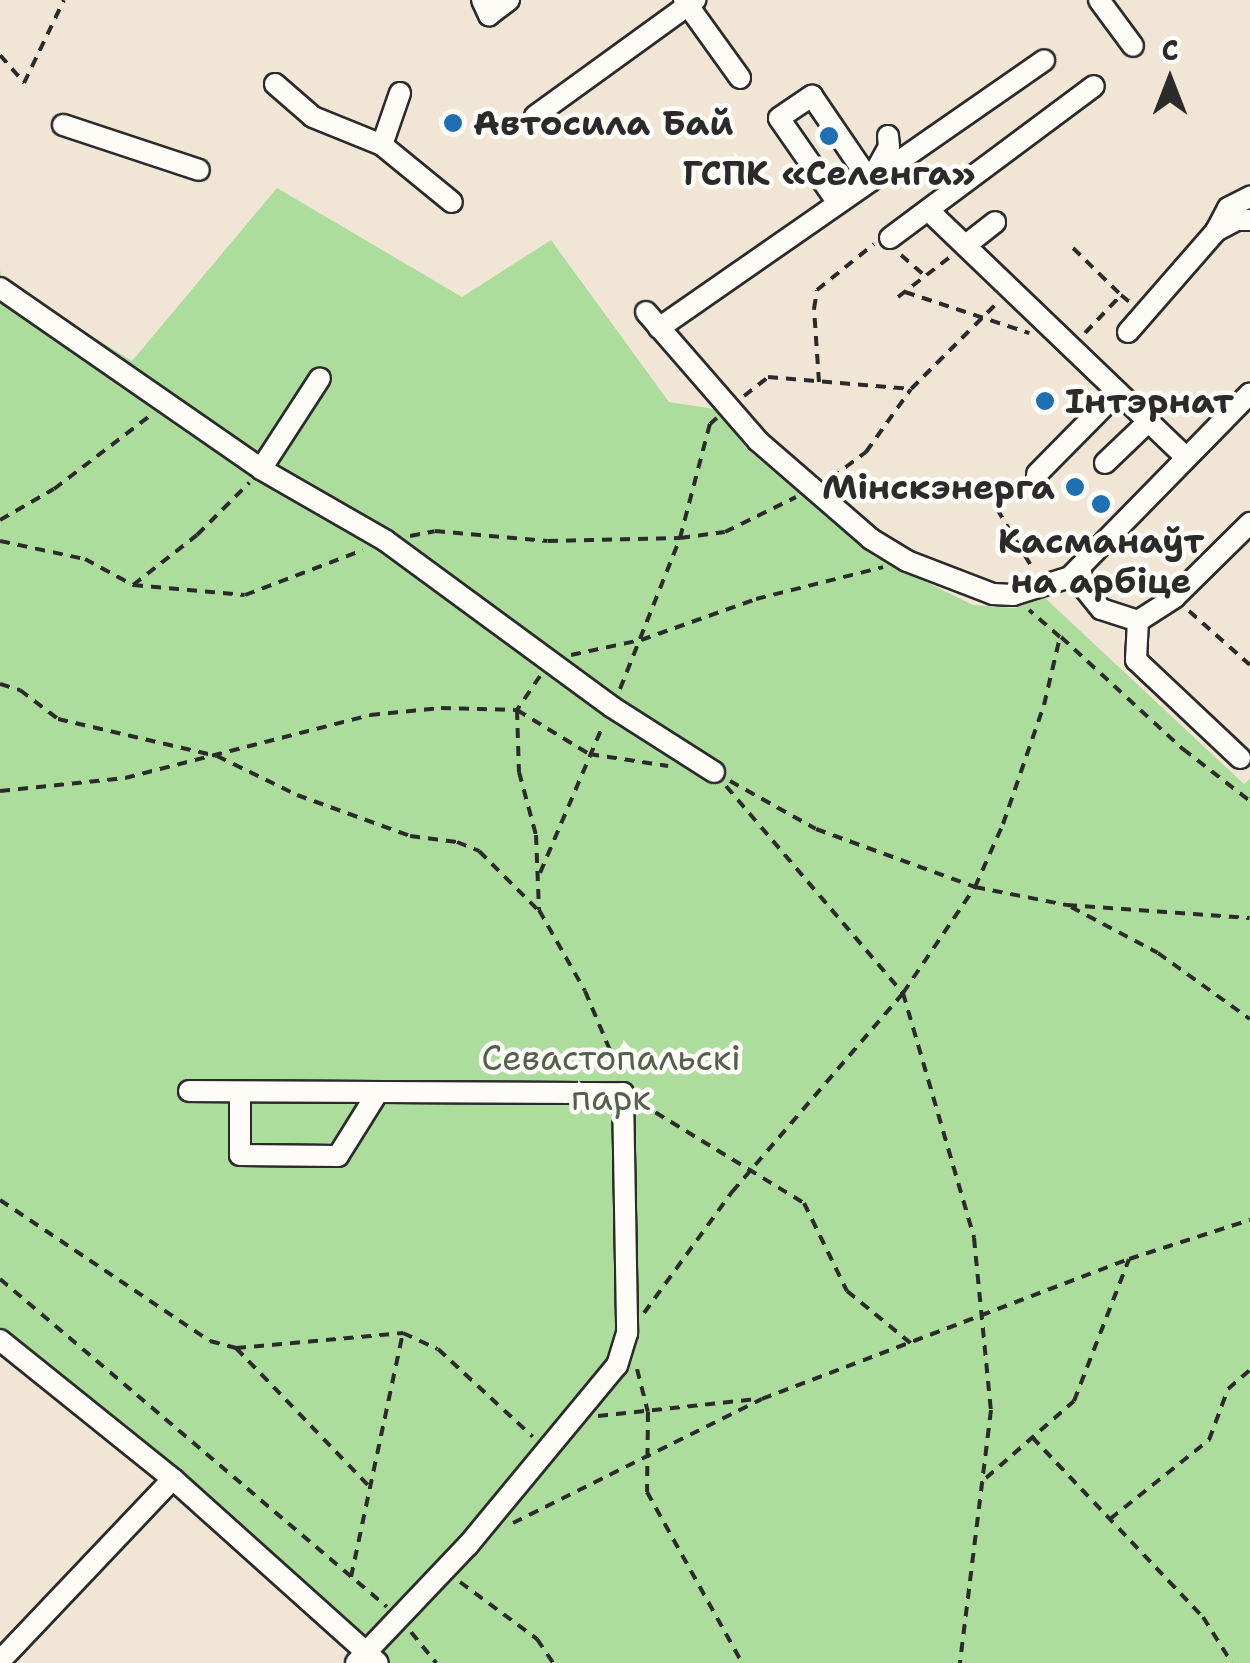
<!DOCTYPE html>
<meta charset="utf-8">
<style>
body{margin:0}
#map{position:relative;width:1250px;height:1663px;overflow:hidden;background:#f1e6d5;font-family:"Shantell Sans",sans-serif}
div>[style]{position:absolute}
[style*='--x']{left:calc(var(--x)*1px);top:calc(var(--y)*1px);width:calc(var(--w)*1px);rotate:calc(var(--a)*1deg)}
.green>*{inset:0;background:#acdd9d}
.path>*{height:4px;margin-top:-2px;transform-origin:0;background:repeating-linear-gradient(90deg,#2b2b2b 0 10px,transparent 0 18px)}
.roads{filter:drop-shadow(2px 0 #2b2b2b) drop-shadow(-2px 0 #2b2b2b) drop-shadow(0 2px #2b2b2b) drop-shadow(0 -2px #2b2b2b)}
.minor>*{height:20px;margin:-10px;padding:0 10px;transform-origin:10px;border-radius:10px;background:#fdfcf7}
.dots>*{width:28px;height:28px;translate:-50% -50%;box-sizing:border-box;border:5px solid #fdfcf7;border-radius:50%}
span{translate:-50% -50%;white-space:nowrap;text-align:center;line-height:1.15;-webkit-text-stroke:9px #fdfcf7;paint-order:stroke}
.poi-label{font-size:35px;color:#2b2b2b;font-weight:700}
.left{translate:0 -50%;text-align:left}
.right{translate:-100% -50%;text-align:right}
.park-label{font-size:35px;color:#52604d}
.north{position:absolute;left:1120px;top:30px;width:100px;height:100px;-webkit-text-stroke:8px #fdfcf7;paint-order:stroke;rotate:0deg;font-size:28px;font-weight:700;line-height:40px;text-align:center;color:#2b2b2b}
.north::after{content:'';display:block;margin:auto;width:35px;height:45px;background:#2b2b2b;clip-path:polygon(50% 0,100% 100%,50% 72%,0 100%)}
</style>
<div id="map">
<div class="green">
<div style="clip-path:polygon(277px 188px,462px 297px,551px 240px,669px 402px,715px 409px,748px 450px,873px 556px,973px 605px,1014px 608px,1045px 598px,1244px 784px,1250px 779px,1250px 1663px,385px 1663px,176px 1474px,0 1329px,0 270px,2px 280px,132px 361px)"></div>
</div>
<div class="path">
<div style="--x:0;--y:55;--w:37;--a:49"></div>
<div style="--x:24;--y:83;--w:92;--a:-64.3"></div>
<div style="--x:1073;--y:248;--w:67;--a:44.4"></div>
<div style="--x:901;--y:255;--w:32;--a:41"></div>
<div style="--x:905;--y:292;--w:131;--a:18.3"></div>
<div style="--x:898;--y:297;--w:66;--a:-37.6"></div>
<div style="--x:1085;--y:333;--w:52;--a:-46.5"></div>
<div style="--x:1121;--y:295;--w:13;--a:39"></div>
<div style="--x:819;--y:382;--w:73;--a:-93.9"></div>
<div style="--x:814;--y:309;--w:19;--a:-81"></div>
<div style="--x:817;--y:290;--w:73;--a:-38.9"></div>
<div style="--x:744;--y:396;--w:31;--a:-38"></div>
<div style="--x:768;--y:377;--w:144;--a:4.8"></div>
<div style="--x:911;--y:389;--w:122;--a:-45"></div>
<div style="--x:831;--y:478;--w:44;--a:-36.6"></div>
<div style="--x:866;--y:452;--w:77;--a:-54.5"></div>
<div style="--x:1023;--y:486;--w:35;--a:139"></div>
<div style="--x:997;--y:509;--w:70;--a:59"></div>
<div style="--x:0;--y:520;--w:62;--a:-29.9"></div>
<div style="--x:54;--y:489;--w:123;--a:-37.4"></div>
<div style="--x:410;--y:536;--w:25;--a:-11"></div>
<div style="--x:435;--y:531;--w:113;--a:5.1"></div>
<div style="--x:548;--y:541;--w:132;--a:-1.3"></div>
<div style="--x:680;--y:538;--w:45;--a:-7.6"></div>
<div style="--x:725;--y:532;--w:79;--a:-26.2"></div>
<div style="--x:0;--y:541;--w:87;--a:12"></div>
<div style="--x:85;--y:559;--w:55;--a:28.4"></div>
<div style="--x:133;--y:585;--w:112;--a:5.1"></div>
<div style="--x:245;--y:595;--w:126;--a:-20.9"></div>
<div style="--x:133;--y:585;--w:81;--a:-38"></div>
<div style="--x:197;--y:535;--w:74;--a:-45"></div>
<div style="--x:1189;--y:611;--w:81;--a:41.5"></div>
<div style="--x:1061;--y:637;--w:166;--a:42.6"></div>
<div style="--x:1183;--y:749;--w:85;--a:37.8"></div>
<div style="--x:571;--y:655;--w:72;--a:-12.1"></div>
<div style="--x:641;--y:640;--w:122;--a:-19.6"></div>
<div style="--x:756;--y:599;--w:131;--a:-14.1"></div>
<div style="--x:540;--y:676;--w:41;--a:124.1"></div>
<div style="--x:517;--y:710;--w:84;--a:31.4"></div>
<div style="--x:589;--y:754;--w:80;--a:8.6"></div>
<div style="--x:0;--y:684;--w:21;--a:17"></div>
<div style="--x:20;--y:690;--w:48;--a:37.3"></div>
<div style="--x:58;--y:719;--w:163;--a:13.1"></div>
<div style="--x:217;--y:756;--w:89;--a:26"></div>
<div style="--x:297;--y:795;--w:120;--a:19.9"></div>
<div style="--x:410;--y:836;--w:47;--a:7.3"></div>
<div style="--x:457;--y:842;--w:24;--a:22"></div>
<div style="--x:479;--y:851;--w:83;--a:45"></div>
<div style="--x:620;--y:689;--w:162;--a:-68.3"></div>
<div style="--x:680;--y:538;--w:118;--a:-75.3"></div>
<div style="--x:710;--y:424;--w:9;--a:-41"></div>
<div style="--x:730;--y:781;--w:98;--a:29.2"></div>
<div style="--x:816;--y:829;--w:169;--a:20"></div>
<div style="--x:975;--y:887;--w:94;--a:11.1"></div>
<div style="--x:1067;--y:905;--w:183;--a:4.1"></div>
<div style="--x:726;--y:786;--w:272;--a:49.5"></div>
<div style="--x:903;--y:993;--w:255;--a:73.8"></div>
<div style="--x:974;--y:1238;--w:173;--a:84.4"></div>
<div style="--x:991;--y:1410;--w:255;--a:97"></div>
<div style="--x:0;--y:791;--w:126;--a:-5.9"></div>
<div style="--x:125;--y:778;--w:253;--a:-14.4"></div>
<div style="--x:370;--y:715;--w:71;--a:-5.6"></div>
<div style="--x:441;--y:708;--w:76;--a:1.5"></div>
<div style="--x:517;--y:710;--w:62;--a:88.2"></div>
<div style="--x:519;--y:772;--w:65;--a:74.9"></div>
<div style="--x:536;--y:835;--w:75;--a:87.7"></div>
<div style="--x:539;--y:910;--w:93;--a:60.4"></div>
<div style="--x:585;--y:991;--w:90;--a:67.1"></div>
<div style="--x:540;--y:873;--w:161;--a:-66.9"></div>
<div style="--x:1071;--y:907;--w:98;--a:27.9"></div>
<div style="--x:1158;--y:953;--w:113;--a:35.7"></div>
<div style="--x:640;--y:1103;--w:192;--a:31.4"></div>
<div style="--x:804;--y:1203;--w:98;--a:64"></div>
<div style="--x:847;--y:1291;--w:85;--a:39.3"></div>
<div style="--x:0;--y:1200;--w:253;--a:33.9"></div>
<div style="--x:210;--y:1341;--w:27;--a:15"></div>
<div style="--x:236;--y:1348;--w:168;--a:-5.1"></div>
<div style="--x:403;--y:1333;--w:38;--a:25"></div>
<div style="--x:438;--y:1349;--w:129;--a:42.8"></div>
<div style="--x:0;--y:1279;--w:507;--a:40.28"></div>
<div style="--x:644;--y:1313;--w:150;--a:-54"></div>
<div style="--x:732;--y:1192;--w:262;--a:-49.3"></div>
<div style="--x:903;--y:993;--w:128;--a:-55.8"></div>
<div style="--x:975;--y:887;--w:69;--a:-66"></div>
<div style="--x:1003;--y:824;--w:126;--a:-71"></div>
<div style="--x:1044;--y:705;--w:70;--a:-76.8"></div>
<div style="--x:1060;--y:637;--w:41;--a:-138.9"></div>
<div style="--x:236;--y:1348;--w:190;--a:46.1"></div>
<div style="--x:637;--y:1369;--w:44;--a:75.7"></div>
<div style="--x:648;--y:1412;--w:80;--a:90.7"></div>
<div style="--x:647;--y:1492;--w:196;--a:60.9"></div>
<div style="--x:598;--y:1416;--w:160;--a:-6.1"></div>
<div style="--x:1032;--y:1437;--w:248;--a:46.5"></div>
<div style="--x:1203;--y:1617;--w:54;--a:57.8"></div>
<div style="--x:986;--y:1478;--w:117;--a:-41.2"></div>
<div style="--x:1074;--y:1401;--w:152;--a:-68.8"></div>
<div style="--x:1110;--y:1519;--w:127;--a:-38.6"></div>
<div style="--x:1209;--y:1440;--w:54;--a:-69.6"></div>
<div style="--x:1228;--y:1389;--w:29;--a:-41"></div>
<div style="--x:513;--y:1523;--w:278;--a:-26.5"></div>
<div style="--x:762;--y:1399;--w:393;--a:-20.9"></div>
<div style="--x:1129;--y:1259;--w:127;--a:-17.9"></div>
<div style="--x:351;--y:1577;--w:249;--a:-78"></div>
<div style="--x:460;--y:1582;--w:96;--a:36.5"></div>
<div style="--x:537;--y:1639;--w:29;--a:56"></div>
<div style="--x:411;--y:1632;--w:40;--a:51"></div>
</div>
<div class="roads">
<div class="minor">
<div style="--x:482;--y:0;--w:17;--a:65"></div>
<div style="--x:489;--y:15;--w:25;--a:-37"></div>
<div style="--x:684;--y:0;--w:96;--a:54.3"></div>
<div style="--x:1099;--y:0;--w:57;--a:53.5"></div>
<div style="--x:275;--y:84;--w:50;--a:41"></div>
<div style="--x:313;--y:117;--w:74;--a:22.1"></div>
<div style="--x:382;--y:145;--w:55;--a:-70.9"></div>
<div style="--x:535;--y:116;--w:198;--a:-35.9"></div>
<div style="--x:63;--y:125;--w:143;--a:18.3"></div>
<div style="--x:382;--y:145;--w:90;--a:39.2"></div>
<div style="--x:838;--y:203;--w:103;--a:-124.8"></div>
<div style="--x:779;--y:118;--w:40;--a:-34"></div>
<div style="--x:812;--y:96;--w:103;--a:55.7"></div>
<div style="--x:870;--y:181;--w:39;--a:-61"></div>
<div style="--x:889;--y:147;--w:11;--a:-95"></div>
<div style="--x:928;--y:210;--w:357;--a:43.8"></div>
<div style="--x:1216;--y:231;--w:26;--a:-62"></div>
<div style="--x:1228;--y:208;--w:25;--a:-27"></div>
<div style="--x:890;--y:238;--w:254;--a:-36.7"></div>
<div style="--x:966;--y:245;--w:37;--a:-38"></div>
<div style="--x:0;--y:288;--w:318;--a:34.7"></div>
<div style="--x:261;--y:469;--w:144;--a:29.9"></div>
<div style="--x:386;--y:541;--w:280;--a:36.3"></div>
<div style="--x:612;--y:707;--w:121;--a:32.5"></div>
<div style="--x:646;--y:312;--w:171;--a:49"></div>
<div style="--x:758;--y:441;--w:150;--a:40.9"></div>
<div style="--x:871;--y:539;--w:42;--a:31.4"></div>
<div style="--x:907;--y:561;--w:92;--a:21"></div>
<div style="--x:993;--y:594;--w:20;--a:3"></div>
<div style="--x:1013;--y:595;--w:60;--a:-17.5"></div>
<div style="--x:1070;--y:577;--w:257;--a:-45.6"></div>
<div style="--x:659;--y:328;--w:469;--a:-34.8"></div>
<div style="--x:1128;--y:332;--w:134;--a:-48.9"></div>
<div style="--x:1216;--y:231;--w:24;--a:-28"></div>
<div style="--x:1237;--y:220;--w:13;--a:0"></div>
<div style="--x:1105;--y:463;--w:61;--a:-43.7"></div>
<div style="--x:261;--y:469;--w:108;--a:-57"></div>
<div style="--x:1037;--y:474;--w:115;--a:-45.4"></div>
<div style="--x:1080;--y:567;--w:21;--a:79"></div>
<div style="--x:1084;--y:588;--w:27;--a:51"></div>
<div style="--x:1101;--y:609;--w:39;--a:18"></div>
<div style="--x:1138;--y:621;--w:43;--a:-32.6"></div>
<div style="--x:1174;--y:598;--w:107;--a:-44.6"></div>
<div style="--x:1138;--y:621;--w:39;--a:93"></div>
<div style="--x:1136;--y:660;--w:143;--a:43.3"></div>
<div style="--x:189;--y:1091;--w:434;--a:0.3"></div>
<div style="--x:623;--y:1093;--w:240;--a:89"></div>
<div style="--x:627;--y:1333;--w:34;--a:107"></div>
<div style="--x:617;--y:1365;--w:234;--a:129.6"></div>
<div style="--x:468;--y:1545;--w:163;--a:133.5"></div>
<div style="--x:240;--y:1092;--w:63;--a:90"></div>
<div style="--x:240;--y:1155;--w:98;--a:0.6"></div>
<div style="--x:338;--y:1156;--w:75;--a:-58"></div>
<div style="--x:0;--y:1340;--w:222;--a:38.8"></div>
<div style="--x:173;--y:1479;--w:275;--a:41.9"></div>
<div style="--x:0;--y:1661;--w:251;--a:-46.5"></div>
</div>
</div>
<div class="dots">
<div style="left:453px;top:123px;background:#1f6fb2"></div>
<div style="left:829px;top:136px;background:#1f6fb2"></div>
<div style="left:1045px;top:401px;background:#1f6fb2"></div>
<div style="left:1075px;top:487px;background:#1f6fb2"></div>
<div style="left:1101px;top:504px;background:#1f6fb2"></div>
</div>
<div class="poi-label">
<span class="left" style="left:473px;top:123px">Автосила Бай</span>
<span style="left:829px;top:173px">ГСПК «Селенга»</span>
<span class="left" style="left:1065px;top:401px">Інтэрнат</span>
<span class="right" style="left:1055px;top:487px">Мінскэнерга</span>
<span style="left:1101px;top:561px">Касманаўт<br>на арбіце</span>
</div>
<div class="park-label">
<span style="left:611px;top:1078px">Севастопальскі<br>парк</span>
</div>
<div class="north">С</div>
</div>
